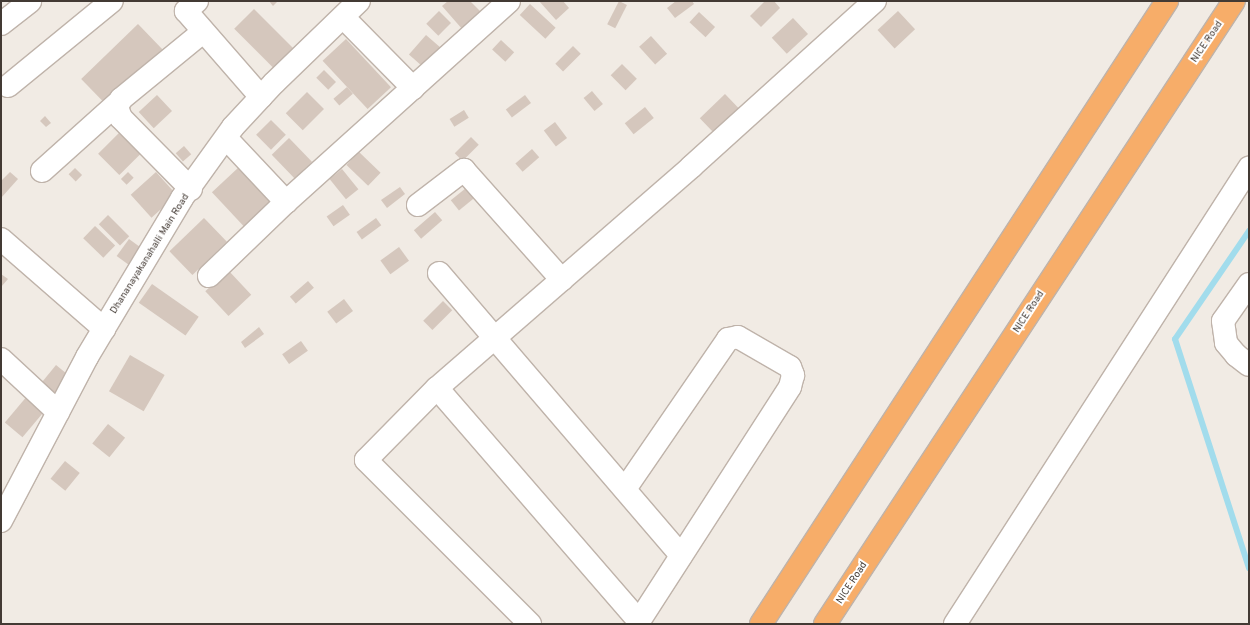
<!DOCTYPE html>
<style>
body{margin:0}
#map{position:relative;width:1250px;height:625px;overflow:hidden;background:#f1ebe4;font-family:Overpass,sans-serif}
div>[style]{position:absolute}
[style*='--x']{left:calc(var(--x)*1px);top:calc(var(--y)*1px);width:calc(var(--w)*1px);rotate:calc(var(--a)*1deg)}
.stream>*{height:6px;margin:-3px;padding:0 3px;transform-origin:3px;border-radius:3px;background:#a2dcec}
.building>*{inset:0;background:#d5c7bd;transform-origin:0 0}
.roads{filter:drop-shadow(1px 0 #bfb3aa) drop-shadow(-1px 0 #bfb3aa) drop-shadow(0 1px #bfb3aa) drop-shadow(0 -1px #bfb3aa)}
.minor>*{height:22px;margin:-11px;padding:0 11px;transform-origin:11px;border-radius:11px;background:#fff}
.highway>*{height:22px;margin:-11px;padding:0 11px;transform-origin:11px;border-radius:11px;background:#f7ad69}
span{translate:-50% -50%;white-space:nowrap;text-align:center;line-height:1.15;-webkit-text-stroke:4px #fff;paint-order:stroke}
.street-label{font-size:10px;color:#433a34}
.frame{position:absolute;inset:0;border:2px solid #433a34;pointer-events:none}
</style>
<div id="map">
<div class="stream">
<div style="--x:1249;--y:231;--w:131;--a:124.4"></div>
<div style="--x:1175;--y:339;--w:241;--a:72.1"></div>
</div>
<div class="building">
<div style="clip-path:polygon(269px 1px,278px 1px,273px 6px)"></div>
<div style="clip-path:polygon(448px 1px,470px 1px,482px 13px,463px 30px,442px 6px)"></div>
<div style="clip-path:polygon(539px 1px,563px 1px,569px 8px,556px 20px)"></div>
<div style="left:619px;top:1px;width:9px;height:26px;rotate:27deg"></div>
<div style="clip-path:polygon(676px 1px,692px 1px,694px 4px,675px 18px,667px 8px)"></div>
<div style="clip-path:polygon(765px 1px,774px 1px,780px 8px,761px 27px,750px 16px)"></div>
<div style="left:530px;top:4px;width:35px;height:15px;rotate:43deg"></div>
<div style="left:254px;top:9px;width:58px;height:28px;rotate:45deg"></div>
<div style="left:439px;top:11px;width:17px;height:18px;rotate:45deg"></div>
<div style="left:898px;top:11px;width:25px;height:28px;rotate:47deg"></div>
<div style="left:699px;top:12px;width:22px;height:14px;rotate:43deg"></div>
<div style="left:793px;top:18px;width:22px;height:29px;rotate:47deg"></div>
<div style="left:138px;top:24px;width:35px;height:79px;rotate:46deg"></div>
<div style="left:426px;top:35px;width:21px;height:26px;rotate:41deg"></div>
<div style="left:651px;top:36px;width:24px;height:16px;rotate:48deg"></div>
<div style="left:346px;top:39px;width:66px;height:32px;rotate:47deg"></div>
<div style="left:501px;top:40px;width:18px;height:13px;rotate:43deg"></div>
<div style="left:573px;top:46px;width:11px;height:25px;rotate:45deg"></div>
<div style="left:622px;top:64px;width:21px;height:16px;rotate:45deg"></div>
<div style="left:324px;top:70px;width:17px;height:11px;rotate:45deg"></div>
<div style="left:347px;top:87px;width:9px;height:18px;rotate:49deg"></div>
<div style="left:592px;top:91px;width:17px;height:11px;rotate:50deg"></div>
<div style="left:307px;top:92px;width:24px;height:30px;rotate:45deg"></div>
<div style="left:725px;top:94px;width:28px;height:35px;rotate:46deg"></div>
<div style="left:157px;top:95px;width:22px;height:25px;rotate:47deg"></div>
<div style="left:525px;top:95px;width:10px;height:24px;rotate:53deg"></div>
<div style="left:645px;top:107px;width:14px;height:26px;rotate:51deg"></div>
<div style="left:464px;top:110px;width:9px;height:17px;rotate:58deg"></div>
<div style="clip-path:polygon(45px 116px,51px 123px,46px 127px,40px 121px)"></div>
<div style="left:271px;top:120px;width:21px;height:21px;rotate:45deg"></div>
<div style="left:555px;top:122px;width:20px;height:14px;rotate:53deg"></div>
<div style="left:125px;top:127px;width:30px;height:38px;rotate:45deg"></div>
<div style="left:471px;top:137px;width:11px;height:23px;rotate:45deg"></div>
<div style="left:289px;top:138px;width:33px;height:24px;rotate:46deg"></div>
<div style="left:184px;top:146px;width:11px;height:11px;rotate:49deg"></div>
<div style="left:532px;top:149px;width:11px;height:22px;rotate:49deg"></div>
<div style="left:359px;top:152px;width:30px;height:18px;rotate:44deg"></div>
<div style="left:239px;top:167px;width:48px;height:37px;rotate:47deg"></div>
<div style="left:75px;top:168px;width:10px;height:9px;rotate:45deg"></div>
<div style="left:342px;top:169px;width:26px;height:16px;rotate:51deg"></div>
<div style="clip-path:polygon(10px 172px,18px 179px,1px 198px,1px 181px)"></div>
<div style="left:128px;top:172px;width:8px;height:10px;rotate:45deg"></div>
<div style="left:156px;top:172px;width:31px;height:34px;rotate:48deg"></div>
<div style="left:471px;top:184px;width:13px;height:26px;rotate:51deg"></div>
<div style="clip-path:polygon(400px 187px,405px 194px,387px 208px,381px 200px)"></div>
<div style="left:343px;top:205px;width:12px;height:20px;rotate:55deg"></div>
<div style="left:435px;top:212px;width:11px;height:28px;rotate:49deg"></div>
<div style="left:108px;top:215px;width:30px;height:13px;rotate:45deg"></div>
<div style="left:204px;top:218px;width:33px;height:48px;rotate:46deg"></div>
<div style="left:376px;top:218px;width:9px;height:24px;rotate:54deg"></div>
<div style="left:95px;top:226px;width:28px;height:17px;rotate:44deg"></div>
<div style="left:129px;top:239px;width:17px;height:21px;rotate:36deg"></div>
<div style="left:399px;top:247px;width:17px;height:23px;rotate:54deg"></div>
<div style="left:228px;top:270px;width:34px;height:31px;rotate:47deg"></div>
<div style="clip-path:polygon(1px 274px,8px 279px,1px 287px)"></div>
<div style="left:308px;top:281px;width:9px;height:24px;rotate:49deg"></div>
<div style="left:152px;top:284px;width:57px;height:23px;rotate:35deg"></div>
<div style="left:344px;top:299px;width:15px;height:21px;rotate:53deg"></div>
<div style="left:443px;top:301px;width:13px;height:28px;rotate:45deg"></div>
<div style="clip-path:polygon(259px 327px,264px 334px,245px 348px,241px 342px)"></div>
<div style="left:301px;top:341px;width:12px;height:23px;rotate:55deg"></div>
<div style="left:130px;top:355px;width:40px;height:42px;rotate:30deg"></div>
<div style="left:56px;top:365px;width:21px;height:23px;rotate:39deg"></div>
<div style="left:28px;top:395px;width:23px;height:36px;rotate:40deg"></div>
<div style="left:108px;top:424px;width:22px;height:25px;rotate:39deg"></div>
<div style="left:65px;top:461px;width:19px;height:23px;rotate:39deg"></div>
</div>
<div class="roads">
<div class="minor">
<div style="--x:197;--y:1;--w:15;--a:138"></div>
<div style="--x:186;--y:11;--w:114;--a:48.9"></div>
<div style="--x:343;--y:17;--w:100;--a:45.4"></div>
<div style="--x:1;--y:24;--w:37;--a:-38"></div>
<div style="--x:8;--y:86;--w:134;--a:-39.3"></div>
<div style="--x:226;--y:138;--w:88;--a:46.8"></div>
<div style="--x:42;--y:171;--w:103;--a:-41.9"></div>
<div style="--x:191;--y:189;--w:100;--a:-134.6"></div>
<div style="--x:121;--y:118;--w:12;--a:-110"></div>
<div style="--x:117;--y:107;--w:9;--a:-63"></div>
<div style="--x:121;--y:99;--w:106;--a:-39.3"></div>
<div style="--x:418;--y:205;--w:58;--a:-37.3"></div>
<div style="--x:464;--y:170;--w:147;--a:48.3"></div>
<div style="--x:1;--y:239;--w:137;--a:41.1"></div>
<div style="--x:439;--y:273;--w:372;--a:49.4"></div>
<div style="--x:209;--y:276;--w:107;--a:-43.9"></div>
<div style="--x:286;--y:202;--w:300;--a:-42"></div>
<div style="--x:1249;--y:284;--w:45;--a:125.1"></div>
<div style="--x:1223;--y:321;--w:22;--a:82"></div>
<div style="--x:1226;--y:343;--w:16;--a:50"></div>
<div style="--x:1236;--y:355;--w:16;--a:38"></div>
<div style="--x:1;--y:359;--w:78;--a:42.9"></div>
<div style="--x:437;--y:388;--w:308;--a:49.1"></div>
<div style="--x:625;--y:489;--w:182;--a:-55.5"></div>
<div style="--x:728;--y:339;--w:10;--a:-11"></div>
<div style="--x:738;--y:337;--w:60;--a:30"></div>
<div style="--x:790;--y:367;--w:9;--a:69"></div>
<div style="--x:793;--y:375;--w:12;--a:104"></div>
<div style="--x:790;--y:387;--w:282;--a:122.8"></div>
<div style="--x:1;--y:521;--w:185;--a:-62.3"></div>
<div style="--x:87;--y:357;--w:185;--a:-59.1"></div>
<div style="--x:182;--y:198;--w:87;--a:-54.3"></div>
<div style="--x:233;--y:127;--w:60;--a:-47"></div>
<div style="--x:274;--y:83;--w:118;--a:-44"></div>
<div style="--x:530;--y:624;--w:232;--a:-135"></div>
<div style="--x:366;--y:460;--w:101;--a:-45.4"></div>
<div style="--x:437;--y:388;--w:337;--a:-41"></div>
<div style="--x:691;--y:167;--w:248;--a:-42.1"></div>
<div style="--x:955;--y:624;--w:543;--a:-57.19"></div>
</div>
<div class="highway">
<div style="--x:761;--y:624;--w:744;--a:-56.91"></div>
<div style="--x:825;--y:624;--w:745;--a:-56.72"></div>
</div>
</div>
<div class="street-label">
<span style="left:1207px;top:42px;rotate:-56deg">NICE Road</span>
<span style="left:150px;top:254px;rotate:-58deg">Dhananayakanahalli Main Road</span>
<span style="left:1029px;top:312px;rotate:-57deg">NICE Road</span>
<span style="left:852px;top:583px;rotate:-57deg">NICE Road</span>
</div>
<div class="frame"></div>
</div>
